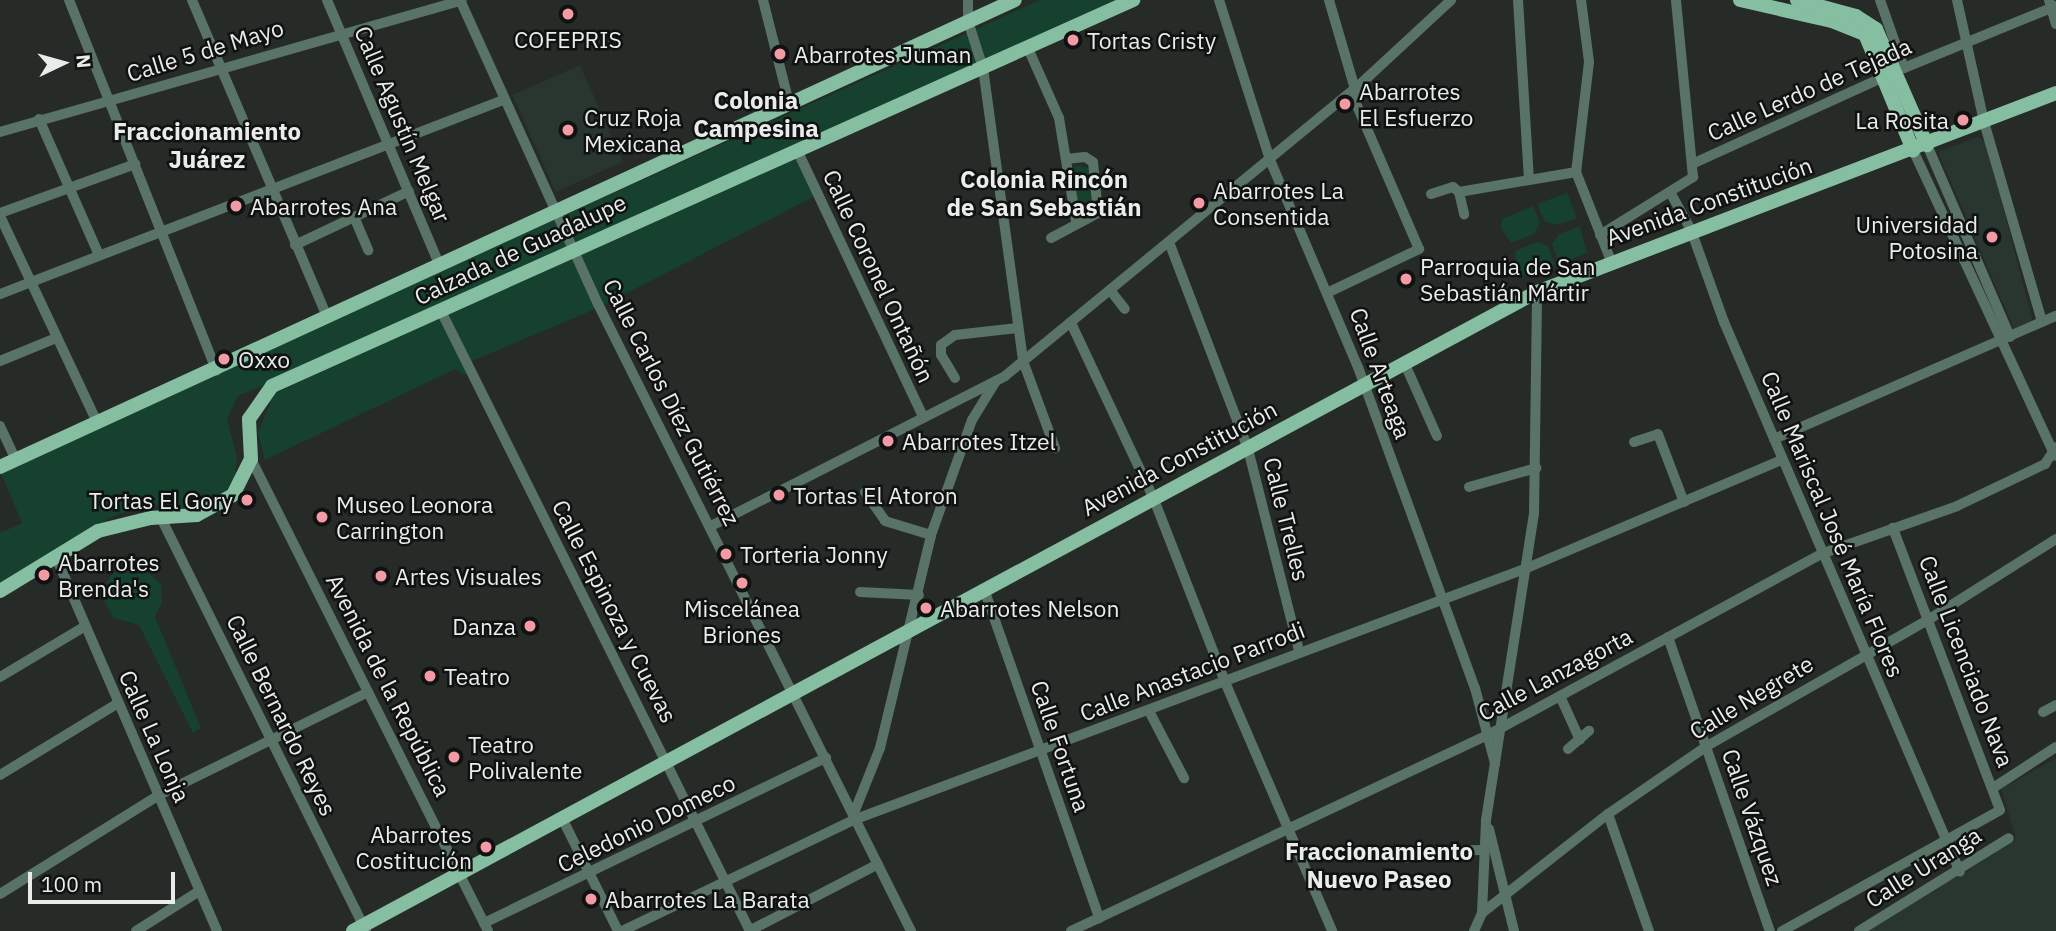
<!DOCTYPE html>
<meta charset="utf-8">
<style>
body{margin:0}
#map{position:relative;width:2056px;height:931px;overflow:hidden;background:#262b28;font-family:"IBM Plex Sans",sans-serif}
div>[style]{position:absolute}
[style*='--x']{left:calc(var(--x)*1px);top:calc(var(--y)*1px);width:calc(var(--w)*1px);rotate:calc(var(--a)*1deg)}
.built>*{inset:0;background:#29352f;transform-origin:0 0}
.green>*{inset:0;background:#15412e}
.minor>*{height:10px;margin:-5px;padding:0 5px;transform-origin:5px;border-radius:5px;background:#597366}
.major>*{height:14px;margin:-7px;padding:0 7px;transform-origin:7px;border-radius:7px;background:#86bea2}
.dots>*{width:19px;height:19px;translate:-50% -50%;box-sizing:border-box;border:4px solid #101211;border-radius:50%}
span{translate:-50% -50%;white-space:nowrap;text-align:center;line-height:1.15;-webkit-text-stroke:5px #101211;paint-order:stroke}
.poi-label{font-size:23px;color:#e9ecea}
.left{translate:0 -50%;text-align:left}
.right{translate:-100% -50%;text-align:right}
.street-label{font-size:23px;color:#e9ecea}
.neighbourhood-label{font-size:24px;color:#e9ecea;font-weight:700}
.north{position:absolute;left:28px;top:28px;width:70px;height:70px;-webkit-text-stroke:5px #101211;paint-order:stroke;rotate:85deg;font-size:19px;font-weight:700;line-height:28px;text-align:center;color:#e9ecea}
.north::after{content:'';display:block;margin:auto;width:24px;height:32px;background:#e9ecea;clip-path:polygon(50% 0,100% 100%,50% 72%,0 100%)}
.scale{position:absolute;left:28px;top:872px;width:147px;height:32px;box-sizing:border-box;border:4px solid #e9ecea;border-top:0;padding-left:9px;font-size:21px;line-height:24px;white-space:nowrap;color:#e9ecea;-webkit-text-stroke:5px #101211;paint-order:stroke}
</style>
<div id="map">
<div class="built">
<div style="left:580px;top:65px;width:106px;height:74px;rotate:66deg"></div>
<div style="clip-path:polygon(1978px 137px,1986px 142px,2033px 322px,2014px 329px,1938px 152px)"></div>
<div style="clip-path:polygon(2056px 758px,2056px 931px,1853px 931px,1966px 872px,2016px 838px,2001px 789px)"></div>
</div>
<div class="green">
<div style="clip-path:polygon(1040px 0,1118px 0,798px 152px,817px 195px,600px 307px,467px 363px,441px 311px,238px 396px,227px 419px,237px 458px,235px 478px,220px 498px,175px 511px,148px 503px,110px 518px,0 586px,0 533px,22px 523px,0 471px)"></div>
<div style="clip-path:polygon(1075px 165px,1091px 169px,1095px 212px,1081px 218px,1071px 174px)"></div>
<div style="clip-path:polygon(1567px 193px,1577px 218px,1557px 225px,1544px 221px,1537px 204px)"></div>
<div style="clip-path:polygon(1533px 206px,1540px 222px,1534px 234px,1511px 243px,1501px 228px,1502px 219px)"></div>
<div style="clip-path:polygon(1580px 226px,1587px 253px,1559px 264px,1552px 244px,1559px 234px)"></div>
<div style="clip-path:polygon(1537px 242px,1548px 246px,1555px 265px,1523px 276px,1517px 268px,1515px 251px)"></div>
<div style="clip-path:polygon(440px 314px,467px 372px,464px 375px,455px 369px,265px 460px,258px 433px,274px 394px)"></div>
<div style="clip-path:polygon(140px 566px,161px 584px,162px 602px,155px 617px,201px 728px,193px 733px,139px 625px,114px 618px,104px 601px,107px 581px,113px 573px)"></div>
</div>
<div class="minor">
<div style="--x:69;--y:0;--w:399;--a:68.3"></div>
<div style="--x:192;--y:0;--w:345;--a:66.9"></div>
<div style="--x:327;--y:0;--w:287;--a:67"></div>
<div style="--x:460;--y:0;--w:334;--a:65.6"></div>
<div style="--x:598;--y:304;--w:701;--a:63.47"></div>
<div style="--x:763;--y:0;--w:106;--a:75.8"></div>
<div style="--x:968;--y:0;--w:21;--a:90"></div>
<div style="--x:968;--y:21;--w:49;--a:72.3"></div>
<div style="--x:983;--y:68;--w:296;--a:82.2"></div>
<div style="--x:1023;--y:361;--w:93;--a:69.8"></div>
<div style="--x:1219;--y:0;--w:168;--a:72.3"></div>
<div style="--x:1270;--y:160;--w:225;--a:67"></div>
<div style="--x:1358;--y:367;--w:342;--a:70"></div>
<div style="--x:1475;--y:688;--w:78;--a:75.1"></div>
<div style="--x:1518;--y:0;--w:179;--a:86.5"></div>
<div style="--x:1581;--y:0;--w:63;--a:82.6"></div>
<div style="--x:1589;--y:62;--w:111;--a:96.7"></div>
<div style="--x:1576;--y:172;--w:96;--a:68.5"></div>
<div style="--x:1880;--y:0;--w:72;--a:70.6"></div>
<div style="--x:1957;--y:0;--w:125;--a:77.5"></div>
<div style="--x:1984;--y:122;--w:208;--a:73.8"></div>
<div style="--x:2049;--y:0;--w:25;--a:74"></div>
<div style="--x:1027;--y:46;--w:79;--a:66"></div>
<div style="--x:1059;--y:118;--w:104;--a:80.6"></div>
<div style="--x:39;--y:119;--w:149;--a:66.2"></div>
<div style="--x:0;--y:132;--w:480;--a:-15.9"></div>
<div style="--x:1927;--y:145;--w:209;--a:66.6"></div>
<div style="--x:1913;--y:150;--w:337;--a:65.1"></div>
<div style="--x:798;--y:152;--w:294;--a:64.7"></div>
<div style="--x:1692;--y:164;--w:233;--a:-24.4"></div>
<div style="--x:1904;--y:68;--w:164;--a:-22.2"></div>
<div style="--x:1459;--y:192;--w:119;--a:-9.7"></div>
<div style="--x:1459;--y:192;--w:23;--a:77"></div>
<div style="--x:1670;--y:192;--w:43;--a:61.1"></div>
<div style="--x:1691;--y:230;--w:98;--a:70.3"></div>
<div style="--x:1724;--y:322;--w:598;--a:66.78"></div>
<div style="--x:1431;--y:194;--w:23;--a:-18"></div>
<div style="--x:1453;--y:187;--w:8;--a:40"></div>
<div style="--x:0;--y:213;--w:144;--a:-19.9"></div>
<div style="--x:0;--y:216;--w:230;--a:64.8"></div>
<div style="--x:355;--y:219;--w:34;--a:67"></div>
<div style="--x:1600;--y:235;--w:110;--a:-31.9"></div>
<div style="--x:1693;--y:177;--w:178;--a:-95.5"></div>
<div style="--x:1051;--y:238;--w:53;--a:-28"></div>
<div style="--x:1098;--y:213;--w:51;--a:-95.6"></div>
<div style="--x:1093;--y:162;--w:9;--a:-148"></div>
<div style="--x:1085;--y:157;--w:19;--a:174"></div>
<div style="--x:1169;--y:242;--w:222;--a:69.1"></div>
<div style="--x:1248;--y:449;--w:208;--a:75.8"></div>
<div style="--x:295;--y:245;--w:126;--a:-25.3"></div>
<div style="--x:1110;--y:290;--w:24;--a:52"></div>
<div style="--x:1329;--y:292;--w:100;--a:-25.5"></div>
<div style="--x:1419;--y:249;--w:161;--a:-113.4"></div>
<div style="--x:1355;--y:101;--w:12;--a:-90"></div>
<div style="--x:1355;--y:89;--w:93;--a:-106.3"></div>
<div style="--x:0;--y:294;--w:539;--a:-21.09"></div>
<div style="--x:441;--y:311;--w:693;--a:63.51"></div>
<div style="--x:1071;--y:323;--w:192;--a:64.8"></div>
<div style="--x:1153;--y:497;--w:199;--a:68.7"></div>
<div style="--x:1225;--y:682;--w:271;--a:66.7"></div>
<div style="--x:0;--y:361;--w:61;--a:-22.3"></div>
<div style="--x:1404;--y:362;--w:81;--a:66"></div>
<div style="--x:955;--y:378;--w:27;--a:-121"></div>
<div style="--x:941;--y:355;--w:10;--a:-90"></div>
<div style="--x:941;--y:345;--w:17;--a:-36"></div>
<div style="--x:955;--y:335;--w:63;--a:-6.3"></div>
<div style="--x:0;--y:426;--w:38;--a:65"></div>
<div style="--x:1774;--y:439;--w:308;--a:-23.6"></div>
<div style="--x:1634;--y:442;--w:25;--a:-18"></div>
<div style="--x:1658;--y:434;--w:73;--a:69.1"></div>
<div style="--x:251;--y:459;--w:528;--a:63.34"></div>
<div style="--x:1469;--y:487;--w:70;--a:-15.8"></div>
<div style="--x:865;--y:492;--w:35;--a:55"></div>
<div style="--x:885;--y:521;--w:48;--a:16.9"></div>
<div style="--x:161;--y:518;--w:461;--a:63.6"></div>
<div style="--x:711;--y:526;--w:330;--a:-27"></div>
<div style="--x:1005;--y:376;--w:453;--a:-39.4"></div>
<div style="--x:1355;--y:89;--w:131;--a:-42.8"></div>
<div style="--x:56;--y:557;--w:407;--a:66.7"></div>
<div style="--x:984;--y:589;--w:349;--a:70.7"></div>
<div style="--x:860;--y:592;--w:59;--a:2.9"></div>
<div style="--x:1668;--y:637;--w:311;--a:70.9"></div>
<div style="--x:0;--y:677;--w:98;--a:-30.8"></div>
<div style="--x:1560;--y:696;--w:48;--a:65.6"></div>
<div style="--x:1149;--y:711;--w:76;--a:62.4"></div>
<div style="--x:2043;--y:712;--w:15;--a:-28"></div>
<div style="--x:1568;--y:749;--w:28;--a:-41"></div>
<div style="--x:0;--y:775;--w:137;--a:-31.3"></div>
<div style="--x:1993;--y:788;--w:75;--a:-33.1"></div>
<div style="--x:854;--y:813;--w:70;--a:-68.2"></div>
<div style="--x:880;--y:748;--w:219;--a:-76.5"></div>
<div style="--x:931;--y:535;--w:122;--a:-70.4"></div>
<div style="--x:972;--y:420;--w:46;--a:-58.4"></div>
<div style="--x:1608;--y:814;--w:124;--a:70.7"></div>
<div style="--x:562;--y:818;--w:126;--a:63.6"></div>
<div style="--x:1489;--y:829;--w:105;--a:76.2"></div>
<div style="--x:1407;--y:858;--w:20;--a:-20"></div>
<div style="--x:1426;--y:851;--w:58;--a:-1"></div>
<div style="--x:0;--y:894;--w:187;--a:-31.9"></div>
<div style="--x:159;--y:795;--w:233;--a:-26.2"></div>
<div style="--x:1482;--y:913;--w:160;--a:-38.2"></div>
<div style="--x:1608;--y:814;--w:120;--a:-34.5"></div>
<div style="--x:1707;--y:746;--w:258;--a:-29.7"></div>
<div style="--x:1931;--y:618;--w:148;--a:-32.3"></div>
<div style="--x:484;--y:923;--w:380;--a:-25.8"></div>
<div style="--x:136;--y:931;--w:73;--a:-32.2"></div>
<div style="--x:622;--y:931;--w:259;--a:-25.6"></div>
<div style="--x:856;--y:819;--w:716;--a:-20.51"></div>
<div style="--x:1527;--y:568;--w:277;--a:-23"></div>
<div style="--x:749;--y:931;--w:145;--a:-27.4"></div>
<div style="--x:1071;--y:931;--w:461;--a:-25.2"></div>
<div style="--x:1488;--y:735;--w:379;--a:-28.5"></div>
<div style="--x:1821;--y:554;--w:144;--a:-19.4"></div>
<div style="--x:1957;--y:506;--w:98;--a:-25.5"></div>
<div style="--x:2045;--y:464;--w:20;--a:-57"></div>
<div style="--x:1474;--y:931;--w:20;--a:-66"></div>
<div style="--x:1482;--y:913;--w:93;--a:-87.5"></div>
<div style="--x:1486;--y:820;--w:310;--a:-81.1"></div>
<div style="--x:1534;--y:514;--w:222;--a:-89.2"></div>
<div style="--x:1782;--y:931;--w:249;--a:-29"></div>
<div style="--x:2000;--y:810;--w:302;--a:-110.8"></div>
<div style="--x:1859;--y:931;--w:176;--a:-31.8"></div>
</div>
<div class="major">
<div style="--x:1740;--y:0;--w:94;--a:12.9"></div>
<div style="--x:1832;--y:21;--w:35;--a:22"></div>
<div style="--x:1865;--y:34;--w:126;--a:67.5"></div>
<div style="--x:1797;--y:0;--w:61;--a:15.2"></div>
<div style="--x:1856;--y:16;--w:24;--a:33"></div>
<div style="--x:1876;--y:29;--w:127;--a:66.3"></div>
<div style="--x:0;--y:467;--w:1117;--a:-24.71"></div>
<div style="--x:0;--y:591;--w:115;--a:-31.5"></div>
<div style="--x:98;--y:531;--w:54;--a:-14"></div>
<div style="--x:150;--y:518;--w:47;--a:-3.7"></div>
<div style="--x:197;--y:515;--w:41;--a:-29.1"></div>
<div style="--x:233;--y:495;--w:40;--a:-63.4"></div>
<div style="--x:251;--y:459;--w:40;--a:-92.9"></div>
<div style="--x:249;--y:419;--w:40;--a:-55.1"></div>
<div style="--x:272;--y:386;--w:944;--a:-24.15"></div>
<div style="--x:353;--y:931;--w:1345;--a:-28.36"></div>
<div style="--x:1537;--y:292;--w:556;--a:-20.98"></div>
</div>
<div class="dots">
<div style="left:568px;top:14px;background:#f49aa5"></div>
<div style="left:1073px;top:40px;background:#f49aa5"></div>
<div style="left:780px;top:54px;background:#f49aa5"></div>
<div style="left:1345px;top:104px;background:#f49aa5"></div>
<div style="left:1963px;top:120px;background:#f49aa5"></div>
<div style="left:568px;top:130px;background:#f49aa5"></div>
<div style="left:1199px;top:203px;background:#f49aa5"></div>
<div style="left:236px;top:206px;background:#f49aa5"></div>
<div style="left:1992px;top:237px;background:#f49aa5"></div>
<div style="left:1406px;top:279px;background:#f49aa5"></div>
<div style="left:224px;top:359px;background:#f49aa5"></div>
<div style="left:888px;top:441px;background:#f49aa5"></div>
<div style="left:779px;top:495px;background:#f49aa5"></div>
<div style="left:247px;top:500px;background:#f49aa5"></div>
<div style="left:322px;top:517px;background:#f49aa5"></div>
<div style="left:726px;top:554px;background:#f49aa5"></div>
<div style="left:44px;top:575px;background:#f49aa5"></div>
<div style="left:381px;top:576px;background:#f49aa5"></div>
<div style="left:742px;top:583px;background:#f49aa5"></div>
<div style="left:926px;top:608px;background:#f49aa5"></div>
<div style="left:530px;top:626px;background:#f49aa5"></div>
<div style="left:430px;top:676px;background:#f49aa5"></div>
<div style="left:454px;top:757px;background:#f49aa5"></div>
<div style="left:486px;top:847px;background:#f49aa5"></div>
<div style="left:591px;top:899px;background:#f49aa5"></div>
</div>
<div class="poi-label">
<span style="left:568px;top:39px">COFEPRIS</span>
<span class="left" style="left:1087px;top:40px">Tortas Cristy</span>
<span class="left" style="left:794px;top:54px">Abarrotes Juman</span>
<span class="left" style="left:1359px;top:104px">Abarrotes<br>El Esfuerzo</span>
<span class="left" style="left:584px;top:130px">Cruz Roja<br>Mexicana</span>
<span class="right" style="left:1949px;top:120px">La Rosita</span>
<span class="left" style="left:1213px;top:203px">Abarrotes La<br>Consentida</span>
<span class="left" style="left:250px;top:206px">Abarrotes Ana</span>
<span class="right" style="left:1978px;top:237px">Universidad<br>Potosina</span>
<span class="left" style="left:1420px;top:279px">Parroquia de San<br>Sebastián Mártir</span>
<span class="left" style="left:238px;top:359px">Oxxo</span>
<span class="left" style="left:902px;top:441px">Abarrotes Itzel</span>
<span class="left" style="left:793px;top:495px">Tortas El Atoron</span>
<span class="right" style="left:233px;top:500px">Tortas El Gory</span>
<span class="left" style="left:336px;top:517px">Museo Leonora<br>Carrington</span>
<span class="left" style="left:740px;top:554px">Torteria Jonny</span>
<span class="left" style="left:58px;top:575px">Abarrotes<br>Brenda's</span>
<span class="left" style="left:395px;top:576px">Artes Visuales</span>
<span style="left:742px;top:621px">Miscelánea<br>Briones</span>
<span class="left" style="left:940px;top:608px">Abarrotes Nelson</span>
<span class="right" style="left:516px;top:626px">Danza</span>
<span class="left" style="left:444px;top:676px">Teatro</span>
<span class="left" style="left:468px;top:757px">Teatro<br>Polivalente</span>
<span class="right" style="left:472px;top:847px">Abarrotes<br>Costitución</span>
<span class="left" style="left:605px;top:899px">Abarrotes La Barata</span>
</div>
<div class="street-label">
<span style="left:205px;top:50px;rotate:-17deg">Calle 5 de Mayo</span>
<span style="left:1809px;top:89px;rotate:-24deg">Calle Lerdo de Tejada</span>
<span style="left:403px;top:124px;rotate:67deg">Calle Agustín Melgar</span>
<span style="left:1709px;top:201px;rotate:-20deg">Avenida Constitución</span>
<span style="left:520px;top:249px;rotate:-25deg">Calzada de Guadalupe</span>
<span style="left:879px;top:276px;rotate:65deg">Calle Coronel Ontañón</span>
<span style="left:1381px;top:373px;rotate:70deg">Calle Arteaga</span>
<span style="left:672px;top:402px;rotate:63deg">Calle Carlos Díez Gutiérrez</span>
<span style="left:1179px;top:458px;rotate:-28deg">Avenida Constitución</span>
<span style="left:1287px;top:519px;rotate:76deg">Calle Trelles</span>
<span style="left:1833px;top:524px;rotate:67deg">Calle Mariscal José María Flores</span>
<span style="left:615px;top:611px;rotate:63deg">Calle Espinoza y Cuevas</span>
<span style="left:1967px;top:661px;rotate:69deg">Calle Licenciado Nava</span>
<span style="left:1192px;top:671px;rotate:-21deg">Calle Anastacio Parrodi</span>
<span style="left:1555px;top:674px;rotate:-28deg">Calle Lanzagorta</span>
<span style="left:389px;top:685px;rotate:63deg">Avenida de la República</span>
<span style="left:1751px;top:697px;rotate:-31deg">Calle Negrete</span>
<span style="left:282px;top:715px;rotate:64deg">Calle Bernardo Reyes</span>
<span style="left:155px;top:736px;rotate:66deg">Calle La Lonja</span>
<span style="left:1061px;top:746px;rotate:71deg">Calle Fortuna</span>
<span style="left:1753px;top:817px;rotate:71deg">Calle Vázquez</span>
<span style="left:646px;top:823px;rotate:-26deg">Celedonio Domeco</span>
<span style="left:1923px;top:867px;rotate:-32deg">Calle Uranga</span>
</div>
<div class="neighbourhood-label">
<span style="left:756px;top:115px">Colonia<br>Campesina</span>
<span style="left:207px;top:146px">Fraccionamiento<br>Juárez</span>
<span style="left:1044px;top:194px">Colonia Rincón<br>de San Sebastián</span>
<span style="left:1379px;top:866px">Fraccionamiento<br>Nuevo Paseo</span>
</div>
<div class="north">N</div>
<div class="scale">100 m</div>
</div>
